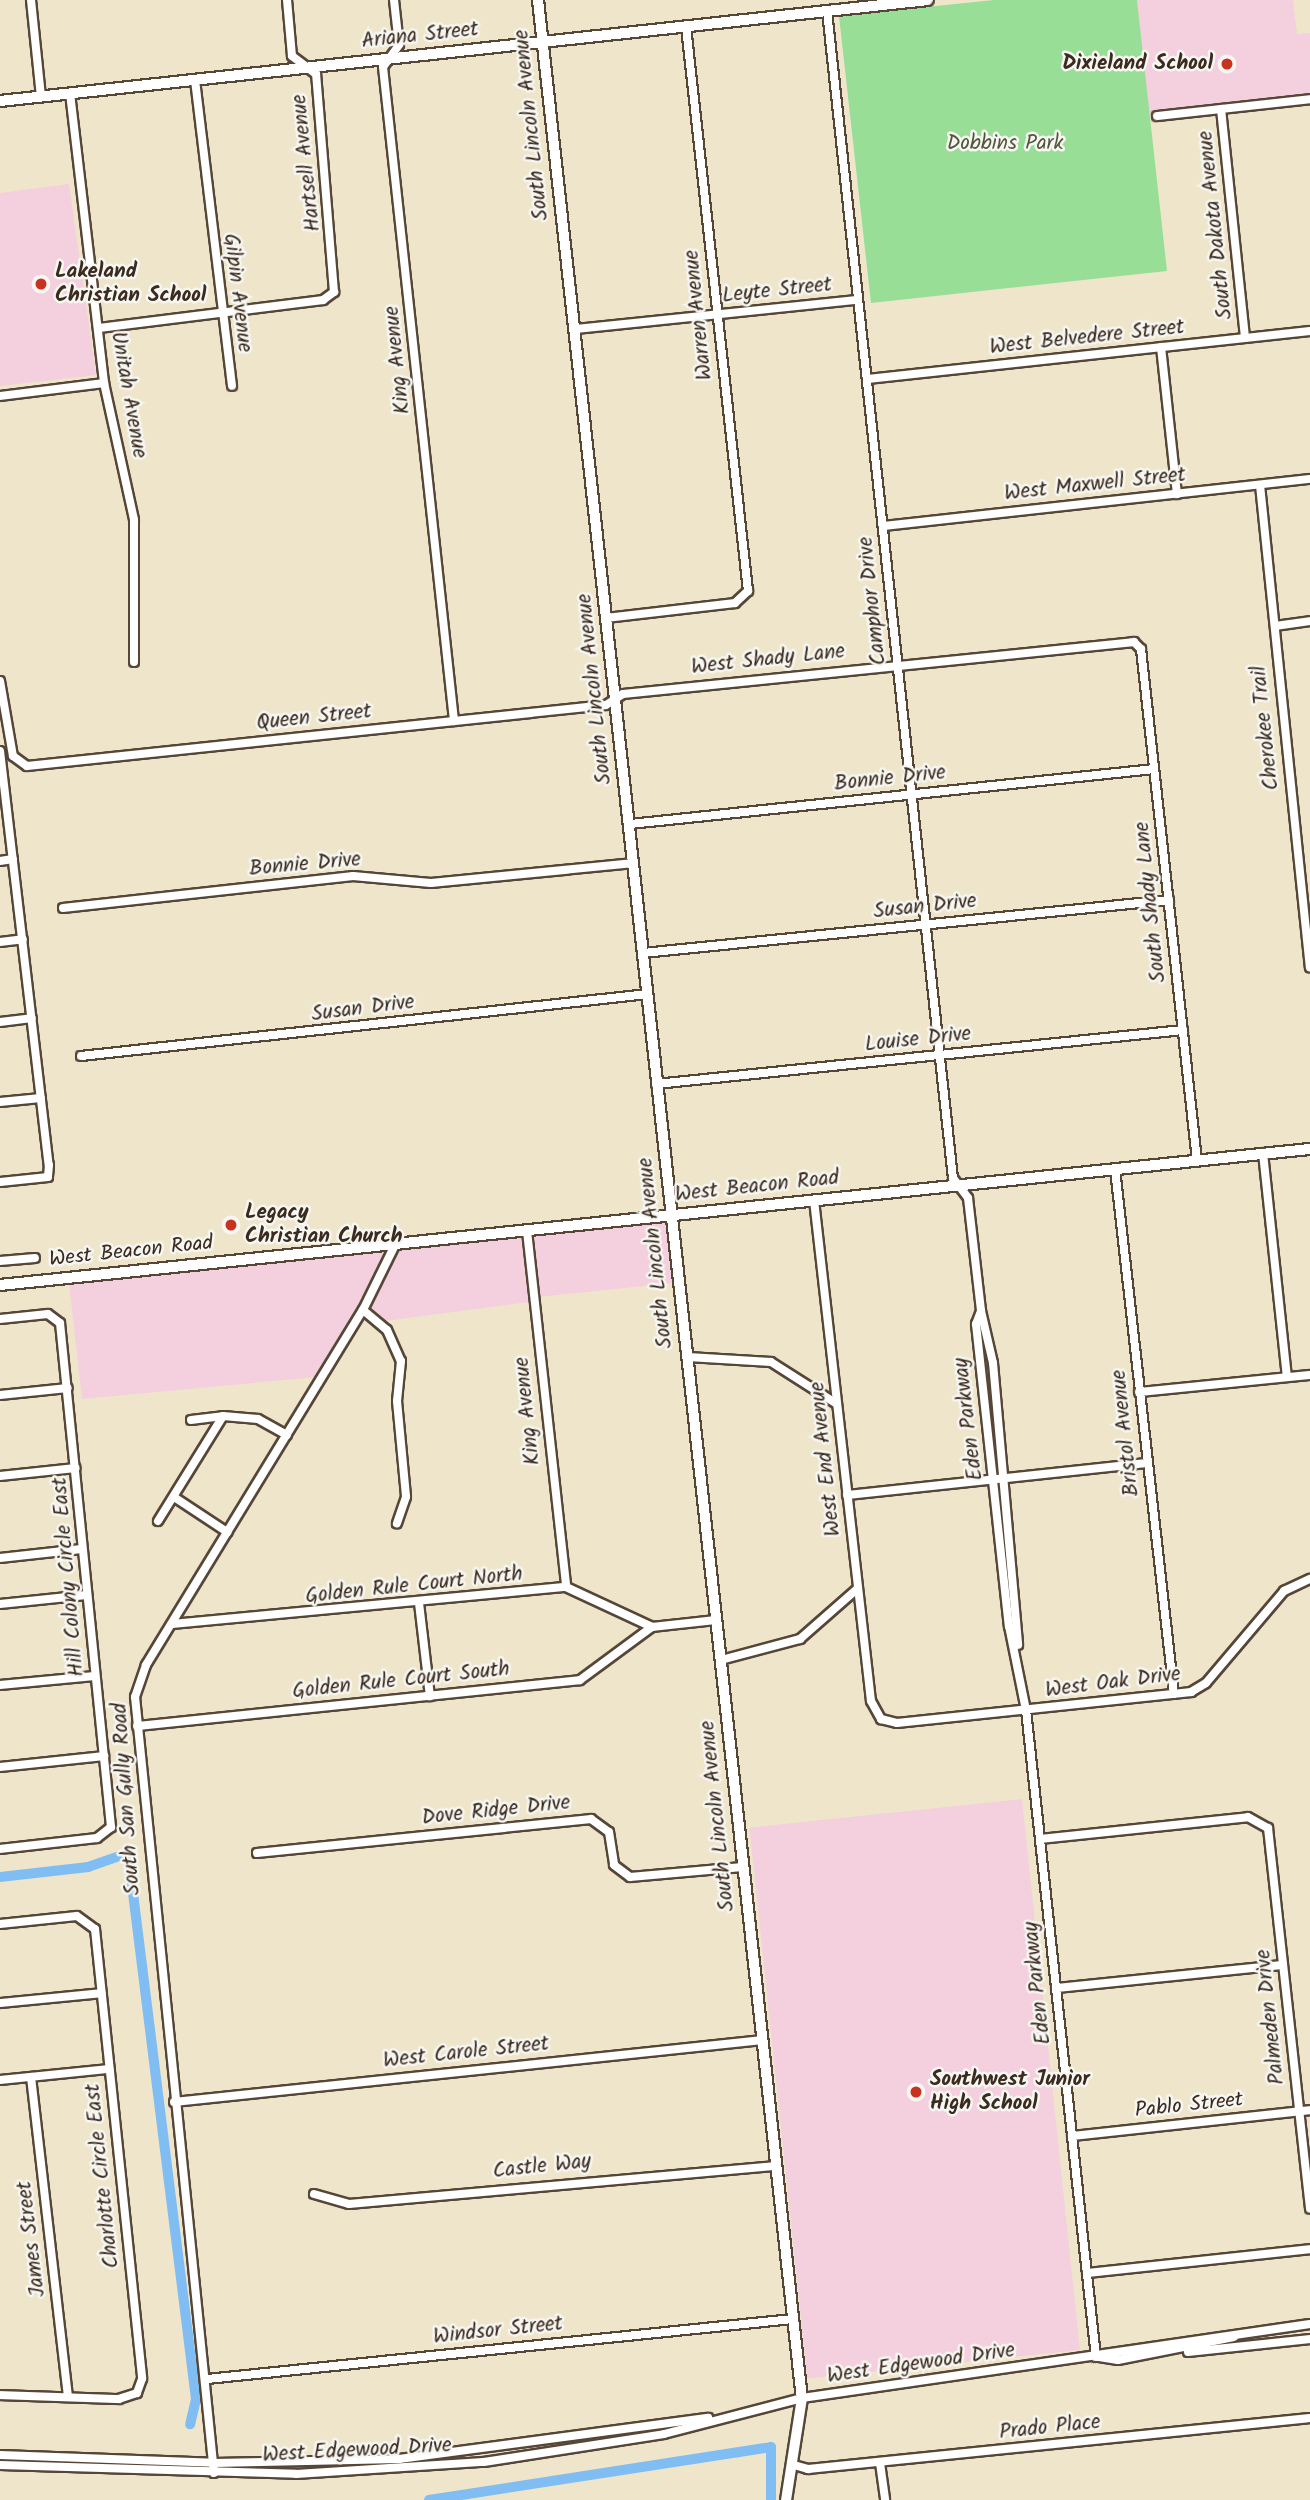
<!DOCTYPE html>
<style>
body{margin:0}
#map{position:relative;width:1310px;height:2500px;overflow:hidden;background:#efe5cb;font-family:Kalam,sans-serif}
div>[style]{position:absolute}
[style*='--x']{left:calc(var(--x)*1px);top:calc(var(--y)*1px);width:calc(var(--w)*1px);rotate:calc(var(--a)*1deg)}
.built>*{inset:0;background:#f4cfde;transform-origin:0 0}
.green>*{inset:0;background:#98de97}
.canal>*{height:10px;margin:-5px;padding:0 5px;transform-origin:5px;border-radius:5px;background:#80bdf3}
.roads{filter:drop-shadow(2px 0 #564638) drop-shadow(-2px 0 #564638) drop-shadow(0 2px #564638) drop-shadow(0 -2px #564638)}
.street>*{height:8px;margin:-4px;padding:0 4px;transform-origin:4px;border-radius:4px;background:#fff}
.secondary>*{height:10px;margin:-5px;padding:0 5px;transform-origin:5px;border-radius:5px;background:#fff}
.dots>*{width:19px;height:19px;translate:-50% -50%;box-sizing:border-box;border:4px solid #f6f6f2;border-radius:50%}
span{translate:-50% -50%;white-space:nowrap;text-align:center;line-height:1.15;-webkit-text-stroke:5px #f6f6f2;paint-order:stroke}
.street-label{font-size:21px;color:#3b2a1e}
.poi-label{font-size:21px;color:#3b2a1e;font-weight:700}
.right{translate:-100% -50%;text-align:right}
.left{translate:0 -50%;text-align:left}
.park-label{font-size:21px;color:#52573c}
</style>
<div id="map">
<div class="built">
<div style="clip-path:polygon(1137px 0,1293px 0,1297px 34px,1310px 33px,1310px 94px,1149px 113px)"></div>
<div style="clip-path:polygon(69px 184px,96px 375px,0 386px,0 193px)"></div>
<div style="left:668px;top:1221px;width:62px;height:137px;rotate:84deg"></div>
<div style="clip-path:polygon(522px 1238px,529px 1302px,385px 1321px,370px 1309px,400px 1248px)"></div>
<div style="clip-path:polygon(390px 1249px,316px 1377px,82px 1399px,69px 1283px)"></div>
<div style="left:1022px;top:1799px;width:554px;height:274px;rotate:84deg"></div>
</div>
<div class="green">
<div style="clip-path:polygon(994px 0,1137px 0,1167px 271px,871px 303px,839px 16px)"></div>
</div>
<div class="canal">
<div style="--x:0;--y:1877;--w:89;--a:-6.5"></div>
<div style="--x:88;--y:1867;--w:42;--a:-19.3"></div>
<div style="--x:128;--y:1853;--w:550;--a:82.9"></div>
<div style="--x:196;--y:2399;--w:26;--a:103"></div>
<div style="--x:429;--y:2500;--w:346;--a:-8.8"></div>
<div style="--x:771;--y:2447;--w:53;--a:90"></div>
</div>
<div class="roads">
<div class="street">
<div style="--x:31;--y:0;--w:97;--a:84.1"></div>
<div style="--x:394;--y:0;--w:45;--a:83.7"></div>
<div style="--x:399;--y:45;--w:27;--a:126"></div>
<div style="--x:383;--y:67;--w:658;--a:83.8"></div>
<div style="--x:827;--y:11;--w:1174;--a:83.84"></div>
<div style="--x:953;--y:1178;--w:25;--a:53"></div>
<div style="--x:968;--y:1198;--w:114;--a:83.4"></div>
<div style="--x:981;--y:1311;--w:14;--a:111"></div>
<div style="--x:976;--y:1324;--w:304;--a:83.8"></div>
<div style="--x:1009;--y:1626;--w:86;--a:78.6"></div>
<div style="--x:1026;--y:1710;--w:651;--a:83.83"></div>
<div style="--x:195;--y:80;--w:308;--a:83.1"></div>
<div style="--x:70;--y:93;--w:292;--a:83.3"></div>
<div style="--x:104;--y:383;--w:140;--a:77.6"></div>
<div style="--x:134;--y:520;--w:142;--a:90"></div>
<div style="--x:1221;--y:109;--w:230;--a:84"></div>
<div style="--x:1157;--y:116;--w:154;--a:-6.3"></div>
<div style="--x:99;--y:328;--w:226;--a:-7.1"></div>
<div style="--x:323;--y:300;--w:14;--a:-36"></div>
<div style="--x:334;--y:292;--w:219;--a:-94.7"></div>
<div style="--x:316;--y:74;--w:30;--a:-143"></div>
<div style="--x:292;--y:56;--w:56;--a:-95.1"></div>
<div style="--x:575;--y:329;--w:284;--a:-5.9"></div>
<div style="--x:1161;--y:347;--w:148;--a:83.8"></div>
<div style="--x:867;--y:379;--w:446;--a:-6.2"></div>
<div style="--x:0;--y:396;--w:105;--a:-7.1"></div>
<div style="--x:1260;--y:485;--w:485;--a:84.1"></div>
<div style="--x:883;--y:526;--w:430;--a:-6.3"></div>
<div style="--x:606;--y:618;--w:130;--a:-6.6"></div>
<div style="--x:735;--y:603;--w:18;--a:-43"></div>
<div style="--x:748;--y:591;--w:567;--a:-96.27"></div>
<div style="--x:1275;--y:626;--w:35;--a:-8"></div>
<div style="--x:0;--y:681;--w:76;--a:80.2"></div>
<div style="--x:13;--y:756;--w:17;--a:36"></div>
<div style="--x:27;--y:766;--w:582;--a:-6.01"></div>
<div style="--x:606;--y:705;--w:20;--a:-33"></div>
<div style="--x:623;--y:694;--w:514;--a:-5.81"></div>
<div style="--x:1134;--y:642;--w:10;--a:45"></div>
<div style="--x:1141;--y:649;--w:514;--a:83.75"></div>
<div style="--x:0;--y:751;--w:417;--a:83.3"></div>
<div style="--x:49;--y:1165;--w:12;--a:95"></div>
<div style="--x:48;--y:1177;--w:48;--a:174.1"></div>
<div style="--x:630;--y:824;--w:527;--a:-5.99"></div>
<div style="--x:0;--y:861;--w:13;--a:-9"></div>
<div style="--x:63;--y:908;--w:292;--a:-6.3"></div>
<div style="--x:353;--y:876;--w:78;--a:5.1"></div>
<div style="--x:431;--y:883;--w:204;--a:-5.6"></div>
<div style="--x:0;--y:942;--w:23;--a:-7"></div>
<div style="--x:643;--y:953;--w:529;--a:-5.75"></div>
<div style="--x:0;--y:1022;--w:32;--a:-7"></div>
<div style="--x:81;--y:1056;--w:570;--a:-6.24"></div>
<div style="--x:656;--y:1084;--w:530;--a:-5.85"></div>
<div style="--x:0;--y:1102;--w:41;--a:-5.6"></div>
<div style="--x:1263;--y:1153;--w:225;--a:83.9"></div>
<div style="--x:1115;--y:1169;--w:528;--a:83.59"></div>
<div style="--x:814;--y:1200;--w:504;--a:83.51"></div>
<div style="--x:871;--y:1701;--w:21;--a:61"></div>
<div style="--x:881;--y:1719;--w:16;--a:14"></div>
<div style="--x:897;--y:1723;--w:296;--a:-6"></div>
<div style="--x:1191;--y:1692;--w:17;--a:-31"></div>
<div style="--x:1206;--y:1683;--w:121;--a:-49.7"></div>
<div style="--x:1284;--y:1591;--w:29;--a:-25"></div>
<div style="--x:527;--y:1231;--w:358;--a:83.7"></div>
<div style="--x:0;--y:1261;--w:35;--a:-5"></div>
<div style="--x:363;--y:1310;--w:31;--a:40"></div>
<div style="--x:387;--y:1330;--w:34;--a:66"></div>
<div style="--x:401;--y:1361;--w:40;--a:95.7"></div>
<div style="--x:397;--y:1401;--w:96;--a:84.6"></div>
<div style="--x:406;--y:1497;--w:28;--a:109"></div>
<div style="--x:981;--y:1311;--w:53;--a:77"></div>
<div style="--x:993;--y:1363;--w:283;--a:84.9"></div>
<div style="--x:0;--y:1319;--w:48;--a:-5.9"></div>
<div style="--x:48;--y:1314;--w:15;--a:37"></div>
<div style="--x:60;--y:1323;--w:507;--a:84.22"></div>
<div style="--x:111;--y:1827;--w:18;--a:142"></div>
<div style="--x:97;--y:1838;--w:98;--a:173.5"></div>
<div style="--x:688;--y:1357;--w:83;--a:3.4"></div>
<div style="--x:771;--y:1362;--w:78;--a:32.5"></div>
<div style="--x:1139;--y:1392;--w:172;--a:-5.7"></div>
<div style="--x:0;--y:1395;--w:68;--a:-5.9"></div>
<div style="--x:191;--y:1420;--w:32;--a:-7"></div>
<div style="--x:0;--y:1476;--w:76;--a:-6"></div>
<div style="--x:847;--y:1495;--w:302;--a:-6.1"></div>
<div style="--x:174;--y:1497;--w:64;--a:33.4"></div>
<div style="--x:158;--y:1521;--w:123;--a:-58.2"></div>
<div style="--x:223;--y:1416;--w:35;--a:5"></div>
<div style="--x:258;--y:1419;--w:33;--a:29"></div>
<div style="--x:0;--y:1558;--w:82;--a:-6.3"></div>
<div style="--x:419;--y:1603;--w:94;--a:83.3"></div>
<div style="--x:0;--y:1604;--w:87;--a:-5.9"></div>
<div style="--x:172;--y:1624;--w:396;--a:-5.4"></div>
<div style="--x:566;--y:1587;--w:95;--a:24.9"></div>
<div style="--x:652;--y:1627;--w:64;--a:-6.2"></div>
<div style="--x:721;--y:1660;--w:82;--a:-14.9"></div>
<div style="--x:800;--y:1639;--w:77;--a:-41.3"></div>
<div style="--x:0;--y:1685;--w:95;--a:-5.4"></div>
<div style="--x:137;--y:1726;--w:445;--a:-5.9"></div>
<div style="--x:580;--y:1680;--w:89;--a:-36.4"></div>
<div style="--x:0;--y:1767;--w:105;--a:-6"></div>
<div style="--x:1040;--y:1839;--w:209;--a:-6"></div>
<div style="--x:1248;--y:1817;--w:23;--a:29"></div>
<div style="--x:1268;--y:1828;--w:383;--a:83.7"></div>
<div style="--x:257;--y:1853;--w:336;--a:-5.8"></div>
<div style="--x:591;--y:1819;--w:22;--a:36"></div>
<div style="--x:609;--y:1832;--w:33;--a:81"></div>
<div style="--x:614;--y:1865;--w:20;--a:37"></div>
<div style="--x:630;--y:1877;--w:113;--a:-5.1"></div>
<div style="--x:0;--y:1924;--w:77;--a:-5.9"></div>
<div style="--x:77;--y:1916;--w:22;--a:36"></div>
<div style="--x:95;--y:1929;--w:452;--a:84"></div>
<div style="--x:142;--y:2379;--w:15;--a:110"></div>
<div style="--x:137;--y:2393;--w:19;--a:162"></div>
<div style="--x:119;--y:2399;--w:119;--a:-178.1"></div>
<div style="--x:1056;--y:1988;--w:228;--a:-5.8"></div>
<div style="--x:0;--y:2003;--w:102;--a:-5.6"></div>
<div style="--x:31;--y:2077;--w:322;--a:83.4"></div>
<div style="--x:0;--y:2080;--w:110;--a:-5.8"></div>
<div style="--x:174;--y:2102;--w:592;--a:-6.01"></div>
<div style="--x:1072;--y:2136;--w:239;--a:-6.2"></div>
<div style="--x:314;--y:2194;--w:36;--a:16"></div>
<div style="--x:349;--y:2204;--w:429;--a:-5.1"></div>
<div style="--x:1087;--y:2273;--w:224;--a:-6.1"></div>
<div style="--x:1188;--y:2352;--w:123;--a:-6.1"></div>
<div style="--x:1099;--y:2357;--w:19;--a:9"></div>
<div style="--x:1118;--y:2360;--w:118;--a:-11.2"></div>
<div style="--x:207;--y:2379;--w:589;--a:-5.85"></div>
<div style="--x:0;--y:2455;--w:214;--a:2.1"></div>
<div style="--x:214;--y:2463;--w:185;--a:-1.2"></div>
<div style="--x:399;--y:2459;--w:312;--a:-7.6"></div>
<div style="--x:880;--y:2463;--w:37;--a:82"></div>
<div style="--x:0;--y:2465;--w:296;--a:1.7"></div>
<div style="--x:296;--y:2474;--w:188;--a:-3.7"></div>
<div style="--x:484;--y:2462;--w:182;--a:-8.8"></div>
<div style="--x:664;--y:2434;--w:143;--a:-14.6"></div>
<div style="--x:802;--y:2398;--w:513;--a:-8.29"></div>
<div style="--x:794;--y:2465;--w:15;--a:16"></div>
<div style="--x:808;--y:2469;--w:505;--a:-5.8"></div>
<div style="--x:214;--y:2473;--w:780;--a:-95.81"></div>
<div style="--x:135;--y:1697;--w:34;--a:-71"></div>
<div style="--x:146;--y:1665;--w:416;--a:-58.6"></div>
<div style="--x:363;--y:1310;--w:75;--a:-63.8"></div>
</div>
<div class="secondary">
<div style="--x:538;--y:0;--w:2412;--a:83.72"></div>
<div style="--x:802;--y:2398;--w:103;--a:98.9"></div>
<div style="--x:0;--y:101;--w:933;--a:-6.21"></div>
<div style="--x:0;--y:1285;--w:1317;--a:-5.93"></div>
</div>
</div>
<div class="dots">
<div style="left:1227px;top:64px;background:#c8321e"></div>
<div style="left:41px;top:284px;background:#c8321e"></div>
<div style="left:231px;top:1225px;background:#c8321e"></div>
<div style="left:916px;top:2092px;background:#c8321e"></div>
</div>
<div class="street-label">
<span style="left:420px;top:36px;rotate:-6deg">Ariana Street</span>
<span style="left:532px;top:125px;rotate:-96deg">South Lincoln Avenue</span>
<span style="left:307px;top:163px;rotate:-96deg">Hartsell Avenue</span>
<span style="left:1216px;top:225px;rotate:-96deg">South Dakota Avenue</span>
<span style="left:777px;top:291px;rotate:-6deg">Leyte Street</span>
<span style="left:237px;top:293px;rotate:83deg">Gilpin Avenue</span>
<span style="left:699px;top:315px;rotate:-96deg">Warren Avenue</span>
<span style="left:1087px;top:338px;rotate:-6deg">West Belvedere Street</span>
<span style="left:398px;top:360px;rotate:-96deg">King Avenue</span>
<span style="left:128px;top:395px;rotate:80deg">Unitah Avenue</span>
<span style="left:1095px;top:485px;rotate:-6deg">West Maxwell Street</span>
<span style="left:873px;top:601px;rotate:-96deg">Camphor Drive</span>
<span style="left:768px;top:660px;rotate:-6deg">West Shady Lane</span>
<span style="left:595px;top:689px;rotate:-96deg">South Lincoln Avenue</span>
<span style="left:314px;top:718px;rotate:-6deg">Queen Street</span>
<span style="left:1266px;top:728px;rotate:-96deg">Cherokee Trail</span>
<span style="left:890px;top:779px;rotate:-6deg">Bonnie Drive</span>
<span style="left:305px;top:865px;rotate:-5deg">Bonnie Drive</span>
<span style="left:1151px;top:902px;rotate:-96deg">South Shady Lane</span>
<span style="left:925px;top:907px;rotate:-6deg">Susan Drive</span>
<span style="left:363px;top:1009px;rotate:-7deg">Susan Drive</span>
<span style="left:918px;top:1040px;rotate:-6deg">Louise Drive</span>
<span style="left:757px;top:1187px;rotate:-6deg">West Beacon Road</span>
<span style="left:131px;top:1252px;rotate:-6deg">West Beacon Road</span>
<span style="left:656px;top:1253px;rotate:-96deg">South Lincoln Avenue</span>
<span style="left:528px;top:1411px;rotate:-96deg">King Avenue</span>
<span style="left:969px;top:1419px;rotate:-97deg">Eden Parkway</span>
<span style="left:1126px;top:1433px;rotate:-96deg">Bristol Avenue</span>
<span style="left:826px;top:1459px;rotate:-96deg">West End Avenue</span>
<span style="left:69px;top:1577px;rotate:-95deg">Hill Colony Circle East</span>
<span style="left:414px;top:1586px;rotate:-6deg">Golden Rule Court North</span>
<span style="left:401px;top:1681px;rotate:-6deg">Golden Rule Court South</span>
<span style="left:1113px;top:1683px;rotate:-7deg">West Oak Drive</span>
<span style="left:127px;top:1799px;rotate:-94deg">South San Gully Road</span>
<span style="left:496px;top:1811px;rotate:-6deg">Dove Ridge Drive</span>
<span style="left:718px;top:1816px;rotate:-96deg">South Lincoln Avenue</span>
<span style="left:1038px;top:1983px;rotate:-96deg">Eden Parkway</span>
<span style="left:1271px;top:2017px;rotate:-96deg">Palmeden Drive</span>
<span style="left:466px;top:2053px;rotate:-6deg">West Carole Street</span>
<span style="left:1189px;top:2106px;rotate:-6deg">Pablo Street</span>
<span style="left:542px;top:2167px;rotate:-6deg">Castle Way</span>
<span style="left:103px;top:2176px;rotate:-96deg">Charlotte Circle East</span>
<span style="left:32px;top:2239px;rotate:-97deg">James Street</span>
<span style="left:498px;top:2331px;rotate:-6deg">Windsor Street</span>
<span style="left:921px;top:2364px;rotate:-8deg">West Edgewood Drive</span>
<span style="left:1050px;top:2428px;rotate:-6deg">Prado Place</span>
<span style="left:357px;top:2451px;rotate:-3deg">West Edgewood Drive</span>
</div>
<div class="poi-label">
<span class="right" style="left:1213px;top:64px">Dixieland School</span>
<span class="left" style="left:55px;top:284px">Lakeland<br>Christian School</span>
<span class="left" style="left:245px;top:1225px">Legacy<br>Christian Church</span>
<span class="left" style="left:930px;top:2092px">Southwest Junior<br>High School</span>
</div>
<div class="park-label">
<span style="left:1005px;top:144px">Dobbins Park</span>
</div>
</div>
